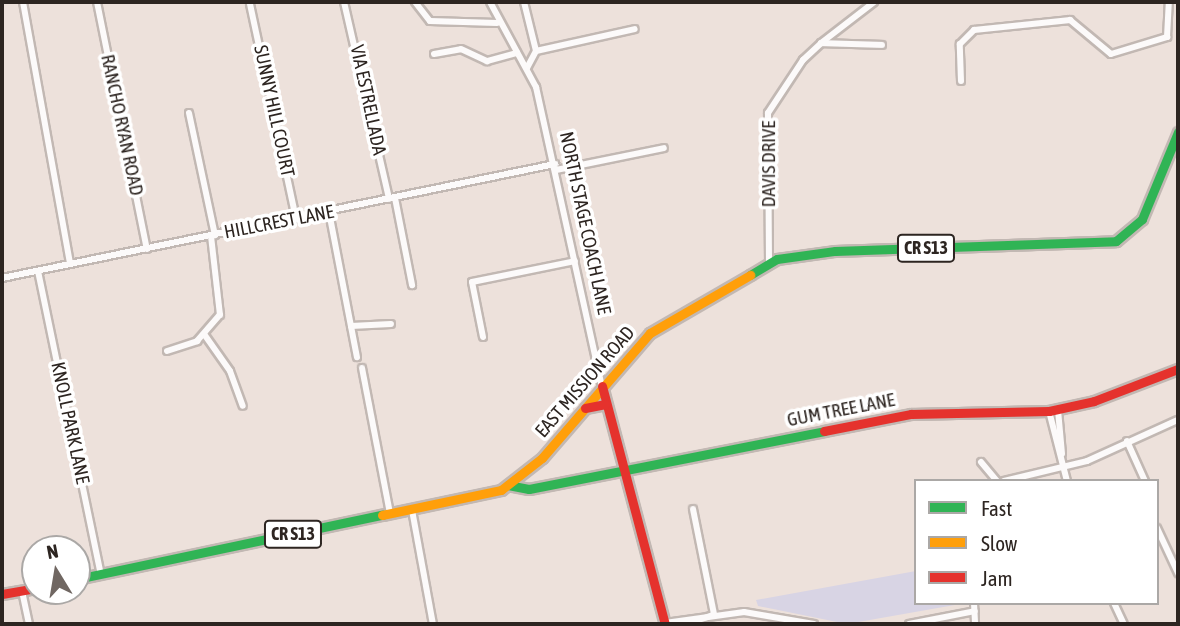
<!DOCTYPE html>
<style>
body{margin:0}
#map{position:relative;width:1180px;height:626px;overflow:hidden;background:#ede1db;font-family:"Asap Condensed",sans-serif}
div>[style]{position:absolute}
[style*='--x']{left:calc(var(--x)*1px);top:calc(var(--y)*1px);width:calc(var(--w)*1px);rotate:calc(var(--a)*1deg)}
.green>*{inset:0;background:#d8d4e4}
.roads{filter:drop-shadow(2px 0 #c2b8b3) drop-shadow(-2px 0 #c2b8b3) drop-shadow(0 2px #c2b8b3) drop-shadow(0 -2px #c2b8b3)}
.street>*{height:6px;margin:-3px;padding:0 3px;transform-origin:3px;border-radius:3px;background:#fcfafa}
.fast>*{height:9px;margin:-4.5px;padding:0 4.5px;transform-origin:4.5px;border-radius:4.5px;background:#30b455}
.slow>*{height:9px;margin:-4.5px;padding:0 4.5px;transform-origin:4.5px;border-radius:4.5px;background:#ff9f0a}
.jam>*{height:9px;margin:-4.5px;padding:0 4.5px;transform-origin:4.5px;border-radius:4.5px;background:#e5322d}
span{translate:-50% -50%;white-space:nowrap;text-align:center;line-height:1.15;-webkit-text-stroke:7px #fff;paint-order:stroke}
.shield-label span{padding:2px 5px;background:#fff;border:2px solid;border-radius:5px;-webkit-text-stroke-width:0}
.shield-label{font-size:18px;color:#2d2521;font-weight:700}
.street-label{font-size:19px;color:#2d2521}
.frame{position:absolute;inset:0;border:4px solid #2d2521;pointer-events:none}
.legend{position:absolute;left:914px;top:479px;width:245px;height:126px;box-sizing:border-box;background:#fff;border:2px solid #aba8a6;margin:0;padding:9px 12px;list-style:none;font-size:21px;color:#2d2521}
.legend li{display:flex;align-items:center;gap:14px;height:35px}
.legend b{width:35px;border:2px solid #aba8a6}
.north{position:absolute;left:21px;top:535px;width:70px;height:70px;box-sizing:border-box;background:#fff;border:2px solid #aba8a6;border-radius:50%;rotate:349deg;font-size:19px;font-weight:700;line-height:28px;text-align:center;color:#2d2521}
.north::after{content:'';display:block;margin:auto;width:24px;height:32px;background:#706762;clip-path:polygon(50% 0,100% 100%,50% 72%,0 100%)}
</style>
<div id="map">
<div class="green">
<div style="clip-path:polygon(916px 571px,916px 603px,966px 603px,847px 624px,758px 606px,756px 600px)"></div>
</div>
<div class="roads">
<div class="street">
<div style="--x:23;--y:2;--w:266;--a:79.8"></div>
<div style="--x:97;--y:2;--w:252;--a:78.6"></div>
<div style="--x:344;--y:2;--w:202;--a:77.1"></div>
<div style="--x:415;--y:2;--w:24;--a:52"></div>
<div style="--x:430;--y:21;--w:67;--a:1.7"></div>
<div style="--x:490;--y:2;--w:97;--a:61.6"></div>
<div style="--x:536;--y:87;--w:306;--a:77.6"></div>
<div style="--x:524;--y:2;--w:50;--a:76.2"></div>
<div style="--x:536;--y:51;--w:19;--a:118"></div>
<div style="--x:250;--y:4;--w:220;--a:77.9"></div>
<div style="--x:821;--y:43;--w:67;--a:-37.7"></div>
<div style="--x:536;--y:51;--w:101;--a:-12.5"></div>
<div style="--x:434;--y:54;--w:27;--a:-10"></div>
<div style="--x:461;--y:49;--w:29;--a:25"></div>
<div style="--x:487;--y:61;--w:31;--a:-15"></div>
<div style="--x:961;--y:81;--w:37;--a:-92"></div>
<div style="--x:960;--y:44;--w:20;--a:-45"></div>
<div style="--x:974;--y:30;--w:97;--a:-5.9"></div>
<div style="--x:1070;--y:20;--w:53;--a:39.7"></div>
<div style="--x:1111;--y:54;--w:59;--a:-16.9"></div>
<div style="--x:1167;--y:37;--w:35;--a:-87"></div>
<div style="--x:189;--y:113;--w:125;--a:78"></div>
<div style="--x:556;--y:170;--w:110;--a:-11.5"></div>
<div style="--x:395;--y:198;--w:89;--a:78.9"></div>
<div style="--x:329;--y:212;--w:148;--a:79.1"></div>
<div style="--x:769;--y:262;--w:149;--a:-90.4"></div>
<div style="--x:768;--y:113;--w:64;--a:-56.6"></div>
<div style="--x:803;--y:60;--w:25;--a:-43"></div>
<div style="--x:821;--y:43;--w:61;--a:1.9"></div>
<div style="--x:38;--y:271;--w:309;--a:78.3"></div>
<div style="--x:2;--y:278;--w:565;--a:-11.65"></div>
<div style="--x:351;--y:326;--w:40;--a:-2.9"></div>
<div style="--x:204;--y:334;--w:45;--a:54.9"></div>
<div style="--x:230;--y:371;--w:37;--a:70"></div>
<div style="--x:483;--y:337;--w:56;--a:-101.3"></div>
<div style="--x:472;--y:282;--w:105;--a:-11.5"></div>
<div style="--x:167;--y:351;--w:32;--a:-18"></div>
<div style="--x:197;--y:341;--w:35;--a:-49"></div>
<div style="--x:220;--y:315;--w:80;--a:-96.5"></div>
<div style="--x:362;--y:368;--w:149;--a:79.1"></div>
<div style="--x:1058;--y:410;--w:44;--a:84.8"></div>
<div style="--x:1049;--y:411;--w:72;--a:75.6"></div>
<div style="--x:1127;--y:441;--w:44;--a:65.8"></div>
<div style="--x:981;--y:462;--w:25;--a:50"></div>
<div style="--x:1004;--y:481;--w:85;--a:-13.5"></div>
<div style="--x:1087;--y:461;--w:100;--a:-24.3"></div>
<div style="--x:693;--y:509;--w:107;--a:78.7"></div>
<div style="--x:412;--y:510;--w:116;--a:79.6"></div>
<div style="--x:1157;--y:528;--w:50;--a:65"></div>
<div style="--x:22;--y:591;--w:34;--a:78"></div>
<div style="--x:974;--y:603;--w:21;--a:87"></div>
<div style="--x:1114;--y:603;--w:23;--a:65"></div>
<div style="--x:665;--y:623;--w:80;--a:-7.9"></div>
<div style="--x:744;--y:612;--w:71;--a:9.7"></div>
<div style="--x:687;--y:624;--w:28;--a:-19"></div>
<div style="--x:909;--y:624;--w:67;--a:-11.1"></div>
</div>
<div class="fast">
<div style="--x:750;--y:275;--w:31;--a:-31"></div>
<div style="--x:777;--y:259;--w:59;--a:-7.9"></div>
<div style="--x:835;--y:251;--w:281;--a:-2"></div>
<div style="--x:1116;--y:241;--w:34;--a:-40"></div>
<div style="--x:1142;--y:219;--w:94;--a:-67.5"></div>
<div style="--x:508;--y:485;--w:21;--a:11"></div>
<div style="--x:529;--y:489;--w:301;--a:-11.1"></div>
<div style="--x:77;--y:579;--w:312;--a:-11.9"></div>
</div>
<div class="slow">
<div style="--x:382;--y:515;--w:122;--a:-11.9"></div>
<div style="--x:501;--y:490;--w:52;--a:-38"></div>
<div style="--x:542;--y:458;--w:165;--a:-49.2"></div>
<div style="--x:650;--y:333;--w:116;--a:-30.1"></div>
</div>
<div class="jam">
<div style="--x:602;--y:386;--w:246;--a:75.2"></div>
<div style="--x:585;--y:408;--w:21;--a:-11"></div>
<div style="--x:824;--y:431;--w:89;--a:-11.1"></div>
<div style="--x:911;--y:414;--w:138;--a:-1.2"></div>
<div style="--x:1049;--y:411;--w:46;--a:-12.5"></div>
<div style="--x:1094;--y:401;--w:90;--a:-20.9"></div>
<div style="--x:2;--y:594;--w:34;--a:-10"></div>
</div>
</div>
<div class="shield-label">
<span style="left:926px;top:248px">CR S13</span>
<span style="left:293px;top:534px">CR S13</span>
</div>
<div class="street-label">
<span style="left:368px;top:100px;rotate:78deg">VIA ESTRELLADA</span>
<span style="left:274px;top:111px;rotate:78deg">SUNNY HILL COURT</span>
<span style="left:122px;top:125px;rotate:78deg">RANCHO RYAN ROAD</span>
<span style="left:769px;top:164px;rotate:-90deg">DAVIS DRIVE</span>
<span style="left:279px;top:222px;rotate:-11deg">HILLCREST LANE</span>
<span style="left:585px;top:223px;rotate:78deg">NORTH STAGE COACH LANE</span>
<span style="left:585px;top:382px;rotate:-49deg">EAST MISSION ROAD</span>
<span style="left:841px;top:410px;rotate:-11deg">GUM TREE LANE</span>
<span style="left:70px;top:423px;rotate:78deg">KNOLL PARK LANE</span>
</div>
<div class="frame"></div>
<ul class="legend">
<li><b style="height:9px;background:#30b455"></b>Fast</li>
<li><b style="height:9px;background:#ff9f0a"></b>Slow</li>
<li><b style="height:9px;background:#e5322d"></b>Jam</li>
</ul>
<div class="north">N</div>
</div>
